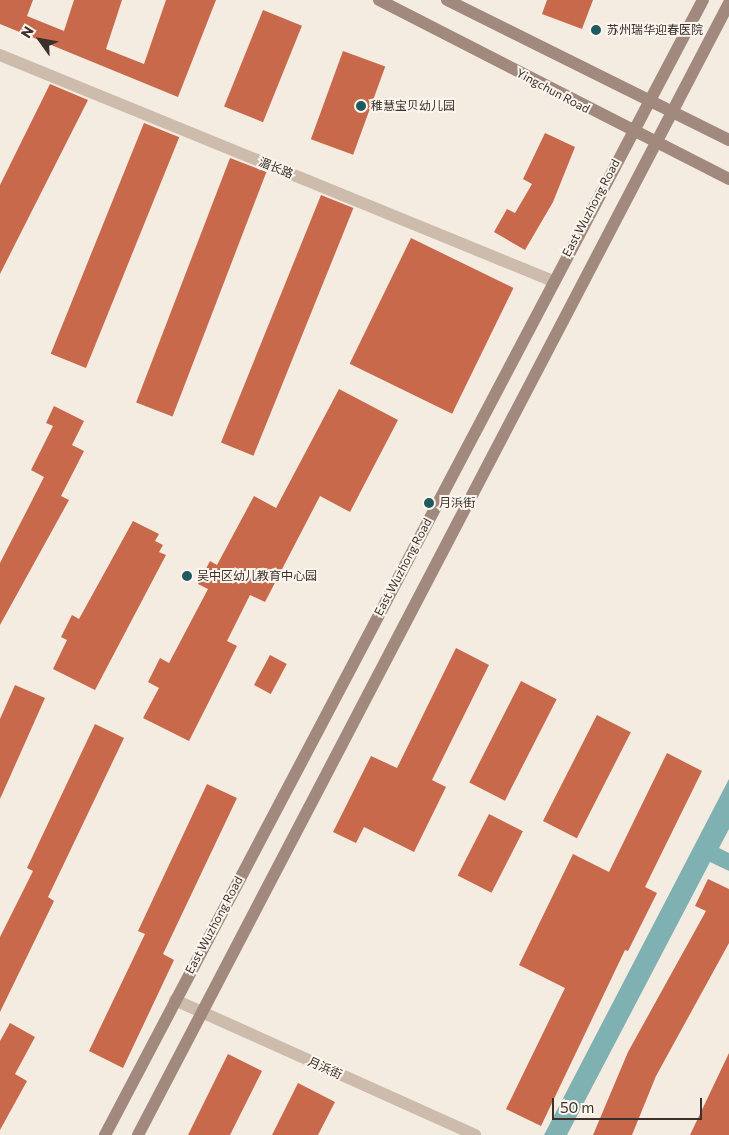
<!DOCTYPE html>
<meta charset="utf-8">
<style>
body{margin:0}
#map{position:relative;width:729px;height:1135px;overflow:hidden;background:#f4ebe1;font-family:Commissioner,"Noto Sans SC",sans-serif}
div>[style]{position:absolute}
[style*='--x']{left:calc(var(--x)*1px);top:calc(var(--y)*1px);width:calc(var(--w)*1px);rotate:calc(var(--a)*1deg)}
.water>*{inset:0;background:#7fb0b2}
.building>*{inset:0;background:#c8694b;transform-origin:0 0}
.tertiary>*{height:12px;margin:-6px;padding:0 6px;transform-origin:6px;border-radius:6px;background:#cdbbac}
.secondary>*{height:12px;margin:-6px;padding:0 6px;transform-origin:6px;border-radius:6px;background:#a18a7d}
.dots>*{width:14px;height:14px;translate:-50% -50%;box-sizing:border-box;border:2px solid #fbf5ee;border-radius:50%}
span{translate:-50% -50%;white-space:nowrap;text-align:center;line-height:1.15;-webkit-text-stroke:4px #fbf5ee;paint-order:stroke}
.poi-label{font-size:12px;color:#3b302b}
.left{translate:0 -50%;text-align:left}
.street-label{font-size:12px;color:#3b302b}
.north{position:absolute;left:15px;top:15px;width:50px;height:50px;-webkit-text-stroke:4px #fbf5ee;paint-order:stroke;rotate:302deg;font-size:14px;font-weight:700;line-height:20px;text-align:center;color:#3b302b}
.north::after{content:'';display:block;margin:auto;width:18px;height:22px;background:#3b302b;clip-path:polygon(50% 0,100% 100%,50% 72%,0 100%)}
.scale{position:absolute;left:552px;top:1098px;width:150px;height:22px;box-sizing:border-box;border:2px solid #3b302b;border-top:0;padding-left:6px;font-size:15px;line-height:18px;white-space:nowrap;color:#3b302b;-webkit-text-stroke:4px #fbf5ee;paint-order:stroke}
</style>
<div id="map">
<div class="water">
<div style="clip-path:polygon(729px 779px,729px 829px,719px 848px,729px 853px,729px 871px,710px 862px,567px 1135px,544px 1135px)"></div>
</div>
<div class="building">
<div style="clip-path:polygon(0 0,33px 0,27px 16px,64px 31px,74px 0,122px 0,106px 49px,144px 64px,166px 0,216px 0,178px 97px,0 24px)"></div>
<div style="clip-path:polygon(547px 0,593px 0,582px 29px,542px 14px)"></div>
<div style="left:263px;top:10px;width:42px;height:104px;rotate:22deg"></div>
<div style="left:343px;top:51px;width:45px;height:94px;rotate:20deg"></div>
<div style="clip-path:polygon(50px 84px,88px 100px,0 274px,0 185px)"></div>
<div style="left:144px;top:123px;width:38px;height:249px;rotate:22deg"></div>
<div style="clip-path:polygon(545px 133px,575px 147px,553px 202px,525px 250px,494px 232px,507px 209px,515px 213px,532px 184px,523px 179px)"></div>
<div style="left:230px;top:158px;width:39px;height:262px;rotate:21deg"></div>
<div style="left:321px;top:195px;width:35px;height:267px;rotate:22deg"></div>
<div style="left:411px;top:238px;width:114px;height:140px;rotate:26deg"></div>
<div style="clip-path:polygon(339px 389px,398px 420px,350px 512px,320px 496px,265px 602px,250px 595px,227px 641px,237px 646px,189px 741px,143px 718px,159px 688px,148px 682px,160px 658px,169px 663px,208px 589px,198px 584px,210px 561px,217px 565px,254px 496px,276px 508px)"></div>
<div style="clip-path:polygon(54px 406px,84px 421px,72px 445px,84px 451px,61px 496px,69px 500px,0 625px,0 563px,44px 477px,31px 470px,53px 426px,46px 423px)"></div>
<div style="clip-path:polygon(133px 521px,159px 534px,155px 541px,163px 545px,159px 552px,166px 555px,95px 690px,53px 669px,67px 640px,61px 637px,72px 615px,79px 619px)"></div>
<div style="clip-path:polygon(456px 648px,489px 665px,432px 780px,446px 787px,414px 852px,364px 827px,356px 843px,333px 832px,371px 756px,397px 768px)"></div>
<div style="left:270px;top:655px;width:19px;height:34px;rotate:28deg"></div>
<div style="left:521px;top:681px;width:40px;height:114px;rotate:27deg"></div>
<div style="clip-path:polygon(15px 685px,45px 698px,0 799px,0 719px)"></div>
<div style="left:597px;top:715px;width:38px;height:119px;rotate:27deg"></div>
<div style="clip-path:polygon(95px 724px,124px 738px,48px 897px,54px 901px,0 1012px,0 937px,33px 871px,27px 868px)"></div>
<div style="clip-path:polygon(667px 753px,702px 771px,645px 887px,657px 893px,628px 951px,625px 950px,541px 1126px,506px 1109px,565px 988px,519px 965px,573px 854px,609px 872px)"></div>
<div style="clip-path:polygon(207px 784px,237px 798px,163px 954px,174px 960px,123px 1068px,89px 1051px,145px 934px,138px 931px)"></div>
<div style="left:489px;top:814px;width:38px;height:69px;rotate:27deg"></div>
<div style="clip-path:polygon(708px 879px,729px 889px,729px 943px,656px 1076px,632px 1135px,593px 1135px,628px 1052px,706px 911px,695px 906px)"></div>
<div style="clip-path:polygon(10px 1023px,35px 1037px,15px 1074px,27px 1081px,0 1130px,0 1041px)"></div>
<div style="clip-path:polygon(729px 1053px,729px 1135px,690px 1135px)"></div>
<div style="clip-path:polygon(228px 1054px,262px 1071px,230px 1135px,188px 1135px)"></div>
<div style="clip-path:polygon(298px 1083px,335px 1102px,318px 1135px,272px 1135px)"></div>
</div>
<div class="tertiary">
<div style="--x:0;--y:55;--w:597;--a:22.23"></div>
<div style="--x:175;--y:1000;--w:329;--a:24.2"></div>
</div>
<div class="secondary">
<div style="--x:379;--y:0;--w:393;--a:27.1"></div>
<div style="--x:447;--y:0;--w:315;--a:26.4"></div>
<div style="--x:105;--y:1135;--w:1283;--a:-62.22"></div>
<div style="--x:138;--y:1135;--w:1277;--a:-62.43"></div>
</div>
<div class="dots">
<div style="left:596px;top:30px;background:#1f5a5e"></div>
<div style="left:361px;top:106px;background:#1f5a5e"></div>
<div style="left:429px;top:503px;background:#1f5a5e"></div>
<div style="left:187px;top:576px;background:#1f5a5e"></div>
</div>
<div class="poi-label">
<span class="left" style="left:607px;top:30px">苏州瑞华迎春医院</span>
<span class="left" style="left:371px;top:106px">稚慧宝贝幼儿园</span>
<span class="left" style="left:439px;top:503px">月浜街</span>
<span class="left" style="left:197px;top:576px">吴中区幼儿教育中心园</span>
</div>
<div class="street-label">
<span style="left:553px;top:91px;rotate:28deg">Yingchun Road</span>
<span style="left:276px;top:168px;rotate:22deg">湄长路</span>
<span style="left:591px;top:208px;rotate:-62deg">East Wuzhong Road</span>
<span style="left:403px;top:567px;rotate:-62deg">East Wuzhong Road</span>
<span style="left:214px;top:925px;rotate:-62deg">East Wuzhong Road</span>
<span style="left:325px;top:1068px;rotate:24deg">月浜街</span>
</div>
<div class="north">N</div>
<div class="scale">50 m</div>
</div>
